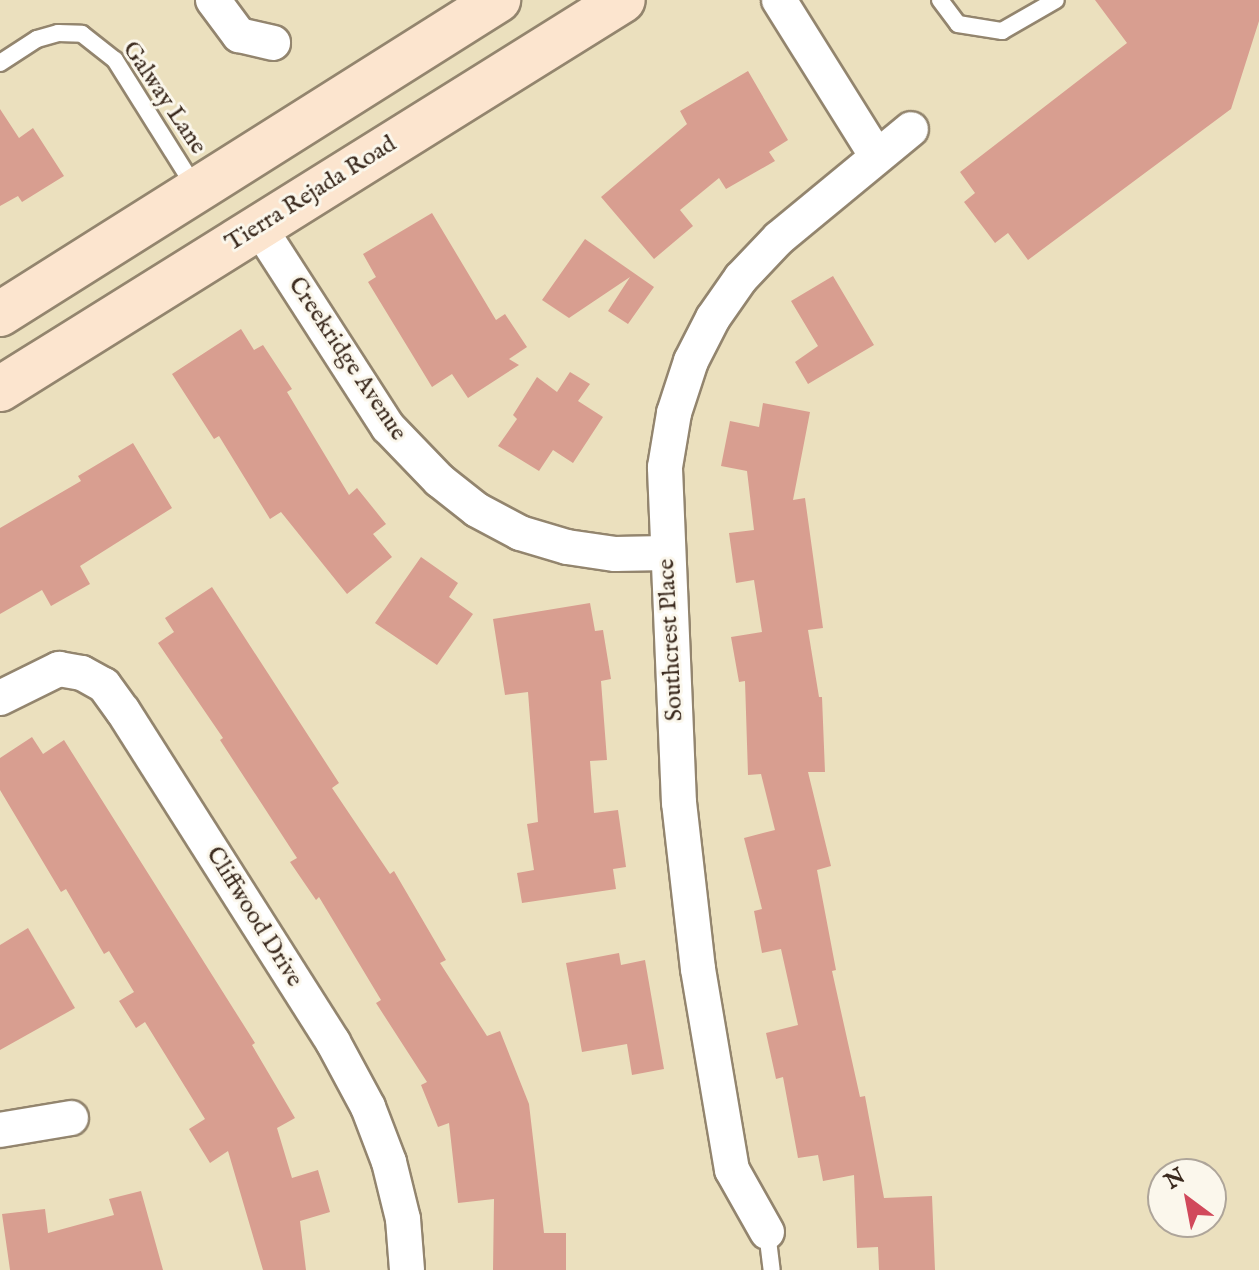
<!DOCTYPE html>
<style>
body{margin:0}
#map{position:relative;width:1259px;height:1270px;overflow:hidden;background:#ebe0be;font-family:"IM FELL English",serif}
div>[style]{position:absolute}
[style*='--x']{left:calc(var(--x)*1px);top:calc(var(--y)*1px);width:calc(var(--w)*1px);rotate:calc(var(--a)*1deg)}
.building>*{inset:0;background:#d89e90}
.roads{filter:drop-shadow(2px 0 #93856e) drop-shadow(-2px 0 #93856e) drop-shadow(0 2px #93856e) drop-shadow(0 -2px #93856e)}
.service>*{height:16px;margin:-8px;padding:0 8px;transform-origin:8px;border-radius:8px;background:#fff}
.minor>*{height:34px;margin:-17px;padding:0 17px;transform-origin:17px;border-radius:17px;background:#fff}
.secondary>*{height:44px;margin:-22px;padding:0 22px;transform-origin:22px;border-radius:22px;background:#fce5cf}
span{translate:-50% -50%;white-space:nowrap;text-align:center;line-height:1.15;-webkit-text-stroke:6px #fbf7ec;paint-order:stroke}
.street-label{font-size:24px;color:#3b2a1e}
.north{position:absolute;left:1147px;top:1158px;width:80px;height:80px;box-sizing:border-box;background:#fbf7ec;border:2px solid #aea59a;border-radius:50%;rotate:328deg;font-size:22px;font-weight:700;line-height:32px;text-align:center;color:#3b2a1e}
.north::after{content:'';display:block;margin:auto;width:28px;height:36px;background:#d1495b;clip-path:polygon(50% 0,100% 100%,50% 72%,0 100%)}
</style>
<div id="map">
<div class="building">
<div style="clip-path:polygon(1095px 0,1259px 0,1259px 21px,1231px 109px,1028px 260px,1008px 233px,995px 243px,964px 202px,975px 193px,960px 172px,1127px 43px)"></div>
<div style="clip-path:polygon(748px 71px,788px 140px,769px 152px,775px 161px,726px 189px,719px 178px,680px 210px,693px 226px,654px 259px,601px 197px,687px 124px,680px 111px)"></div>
<div style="clip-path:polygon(0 109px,19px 138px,33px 128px,64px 176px,22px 202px,18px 196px,0 206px)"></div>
<div style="clip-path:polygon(432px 213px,496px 320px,505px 314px,527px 347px,509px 359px,519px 365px,468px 398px,452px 374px,432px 387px,368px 282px,376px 277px,363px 254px)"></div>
<div style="clip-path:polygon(585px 239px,654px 287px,628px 324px,608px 311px,630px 277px,569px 318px,542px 300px)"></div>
<div style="clip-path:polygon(833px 276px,874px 345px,808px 384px,795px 362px,818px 346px,791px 301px)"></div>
<div style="clip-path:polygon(241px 329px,254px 350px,263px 345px,292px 389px,287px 392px,349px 495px,357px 488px,386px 524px,373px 534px,392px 557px,347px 594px,281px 512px,270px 519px,219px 436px,214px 439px,172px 374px)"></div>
<div style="clip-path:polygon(570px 372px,590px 384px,578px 401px,603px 417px,573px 463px,553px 450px,539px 471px,498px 446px,517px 419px,513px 415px,537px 377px,557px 392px)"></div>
<div style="clip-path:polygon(763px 403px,810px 412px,793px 500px,805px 498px,823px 628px,808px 630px,819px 697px,822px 697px,825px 772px,808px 772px,831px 866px,817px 870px,836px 970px,832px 971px,860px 1097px,865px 1096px,884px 1198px,932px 1196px,935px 1270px,879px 1270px,878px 1247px,857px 1248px,854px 1175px,823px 1181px,818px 1155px,798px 1158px,783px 1077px,776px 1079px,766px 1033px,798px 1025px,781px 949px,762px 953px,754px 911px,762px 909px,744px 838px,775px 830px,761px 774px,748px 775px,745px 681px,739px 682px,731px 637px,762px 632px,754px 580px,736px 583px,729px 533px,754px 530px,747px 471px,721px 466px,730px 421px,759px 427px)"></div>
<div style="clip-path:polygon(133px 443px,172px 508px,80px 566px,90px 584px,51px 606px,42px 590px,0 614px,0 528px,81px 481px,78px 476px)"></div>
<div style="clip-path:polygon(421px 557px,458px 583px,449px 597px,473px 614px,437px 665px,375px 623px)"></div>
<div style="clip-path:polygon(212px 587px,339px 783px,332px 788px,390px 874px,394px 871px,446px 960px,440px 963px,487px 1036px,500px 1031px,529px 1104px,544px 1233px,566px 1233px,566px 1270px,493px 1270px,494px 1199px,458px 1203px,449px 1123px,438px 1127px,421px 1085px,427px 1082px,376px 1003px,381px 1000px,319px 897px,316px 900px,290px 862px,297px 858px,220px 740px,223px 738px,158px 643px,174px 632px,165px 618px)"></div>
<div style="clip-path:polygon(590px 603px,595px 631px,603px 630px,611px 679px,601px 681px,607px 760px,590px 761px,594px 813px,618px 810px,626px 867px,613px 869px,616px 889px,522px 903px,517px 873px,534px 870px,527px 824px,538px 822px,528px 692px,505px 695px,493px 619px)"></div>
<div style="clip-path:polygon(32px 737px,43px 754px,64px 740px,255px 1043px,252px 1045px,295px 1118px,277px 1128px,292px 1178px,318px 1170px,330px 1212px,300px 1221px,306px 1270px,263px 1270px,228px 1151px,210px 1163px,189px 1129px,205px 1119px,145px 1022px,136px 1028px,119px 1001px,134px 992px,109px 951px,104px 954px,66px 889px,61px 892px,0 790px,0 758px)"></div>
<div style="clip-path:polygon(28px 928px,75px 1008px,0 1050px,0 945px)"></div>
<div style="clip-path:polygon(619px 953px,621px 965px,645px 960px,664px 1069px,632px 1075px,627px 1044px,582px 1052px,566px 963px)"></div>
<div style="clip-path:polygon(141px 1191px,163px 1270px,10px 1270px,2px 1214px,45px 1209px,48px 1233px,114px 1215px,109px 1199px)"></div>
</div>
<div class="roads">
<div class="service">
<div style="--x:940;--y:0;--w:30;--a:53"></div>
<div style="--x:958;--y:24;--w:45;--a:9"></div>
<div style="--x:1002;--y:31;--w:62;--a:-29.9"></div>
<div style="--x:0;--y:63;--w:44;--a:-33"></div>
<div style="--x:37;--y:39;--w:22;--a:-16"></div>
<div style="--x:58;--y:33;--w:24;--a:2"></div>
<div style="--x:82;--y:34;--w:42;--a:38.2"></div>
<div style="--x:115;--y:60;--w:152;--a:57.9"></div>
<div style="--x:767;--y:1232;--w:38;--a:83"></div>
</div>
<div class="minor">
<div style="--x:213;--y:0;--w:44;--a:53.4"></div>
<div style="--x:239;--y:35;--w:35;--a:13"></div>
<div style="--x:779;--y:0;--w:183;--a:58"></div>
<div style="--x:259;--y:227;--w:238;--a:57.2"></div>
<div style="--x:388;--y:427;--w:74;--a:46.1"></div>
<div style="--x:439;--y:480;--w:48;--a:38.3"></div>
<div style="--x:477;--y:510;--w:49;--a:28.1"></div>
<div style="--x:520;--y:533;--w:49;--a:16.6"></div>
<div style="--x:567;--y:547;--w:49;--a:8.3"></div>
<div style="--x:615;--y:554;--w:51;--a:-1.1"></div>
<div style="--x:0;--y:698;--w:66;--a:-26.2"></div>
<div style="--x:59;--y:669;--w:23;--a:10"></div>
<div style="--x:82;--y:673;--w:25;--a:29"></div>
<div style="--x:104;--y:685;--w:32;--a:54"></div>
<div style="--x:123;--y:711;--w:392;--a:57.6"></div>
<div style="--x:333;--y:1042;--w:74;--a:61.7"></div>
<div style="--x:368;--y:1107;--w:59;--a:69.1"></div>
<div style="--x:389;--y:1162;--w:59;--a:76.2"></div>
<div style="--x:403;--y:1219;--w:51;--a:85.5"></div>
<div style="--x:0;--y:1130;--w:72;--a:-9.6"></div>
<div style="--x:767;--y:1232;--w:71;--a:-119.4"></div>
<div style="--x:732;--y:1170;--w:204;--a:-99.6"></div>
<div style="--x:698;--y:969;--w:167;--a:-96.5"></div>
<div style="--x:679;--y:803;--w:336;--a:-92.4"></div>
<div style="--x:665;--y:467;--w:55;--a:-80.5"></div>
<div style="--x:674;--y:413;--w:55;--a:-71.9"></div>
<div style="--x:691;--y:361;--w:48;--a:-62.9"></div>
<div style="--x:713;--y:318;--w:49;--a:-55"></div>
<div style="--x:741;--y:278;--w:55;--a:-46.5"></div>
<div style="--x:779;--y:238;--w:171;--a:-39.5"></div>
</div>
<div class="secondary">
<div style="--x:0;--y:314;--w:589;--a:-32.23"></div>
<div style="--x:0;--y:389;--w:734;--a:-31.98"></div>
</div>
</div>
<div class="street-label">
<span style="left:164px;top:98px;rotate:56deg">Galway Lane</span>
<span style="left:311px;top:194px;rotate:-32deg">Tierra Rejada Road</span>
<span style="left:347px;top:359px;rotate:56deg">Creekridge Avenue</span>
<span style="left:671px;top:640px;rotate:-93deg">Southcrest Place</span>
<span style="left:254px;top:917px;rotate:58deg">Cliffwood Drive</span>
</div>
<div class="north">N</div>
</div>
